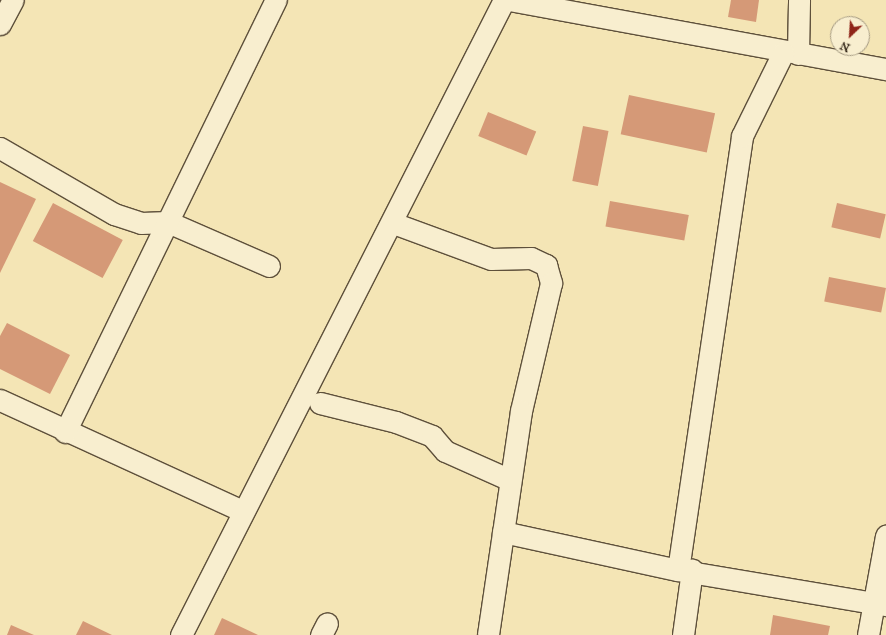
<!DOCTYPE html>
<style>
body{margin:0}
#map{position:relative;width:886px;height:635px;overflow:hidden;background:#f4e5b5;font-family:"IM FELL Great Primer",serif}
div>[style]{position:absolute}
[style*='--x']{left:calc(var(--x)*1px);top:calc(var(--y)*1px);width:calc(var(--w)*1px);rotate:calc(var(--a)*1deg)}
.building>*{inset:0;background:#d59977;transform-origin:0 0}
.roads{filter:drop-shadow(1px 0 #5e503b) drop-shadow(-1px 0 #5e503b) drop-shadow(0 1px #5e503b) drop-shadow(0 -1px #5e503b)}
.minor>*{height:21px;margin:-10.5px;padding:0 10.5px;transform-origin:10.5px;border-radius:10.5px;background:#f8eecf}
span{translate:-50% -50%;white-space:nowrap;text-align:center;line-height:1.15;-webkit-text-stroke:4px #f8eecf;paint-order:stroke}
.north{position:absolute;left:830px;top:16px;width:40px;height:40px;box-sizing:border-box;background:#f8eecf;border:1px solid #a69b83;border-radius:50%;rotate:205deg;font-size:11px;font-weight:700;line-height:16px;text-align:center;color:#2c1f12}
.north::after{content:'';display:block;margin:auto;width:14px;height:18px;background:#8f2418;clip-path:polygon(50% 0,100% 100%,50% 72%,0 100%)}
</style>
<div id="map">
<div class="building">
<div style="clip-path:polygon(731px 0,759px 0,756px 22px,728px 17px)"></div>
<div style="left:629px;top:95px;width:88px;height:40px;rotate:12deg"></div>
<div style="left:488px;top:112px;width:52px;height:26px;rotate:22deg"></div>
<div style="left:583px;top:126px;width:26px;height:56px;rotate:11deg"></div>
<div style="clip-path:polygon(0 182px,36px 199px,0 273px)"></div>
<div style="left:610px;top:201px;width:80px;height:26px;rotate:10deg"></div>
<div style="left:53px;top:203px;width:79px;height:43px;rotate:28deg"></div>
<div style="left:837px;top:203px;width:50px;height:25px;rotate:13deg"></div>
<div style="left:829px;top:277px;width:58px;height:25px;rotate:11deg"></div>
<div style="clip-path:polygon(7px 323px,70px 355px,50px 394px,0 369px,0 336px)"></div>
<div style="clip-path:polygon(773px 615px,830px 626px,828px 635px,770px 635px)"></div>
<div style="clip-path:polygon(222px 618px,258px 635px,214px 635px)"></div>
<div style="clip-path:polygon(83px 621px,112px 635px,76px 635px)"></div>
<div style="clip-path:polygon(11px 625px,34px 635px,7px 635px)"></div>
</div>
<div class="roads">
<div class="minor">
<div style="--x:509;--y:0;--w:383;--a:10.4"></div>
<div style="--x:0;--y:24;--w:27;--a:-62"></div>
<div style="--x:798;--y:54;--w:54;--a:-88.9"></div>
<div style="--x:0;--y:148;--w:132;--a:30.1"></div>
<div style="--x:114;--y:214;--w:28;--a:18"></div>
<div style="--x:141;--y:223;--w:27;--a:-2"></div>
<div style="--x:168;--y:222;--w:110;--a:23.5"></div>
<div style="--x:393;--y:223;--w:104;--a:20.2"></div>
<div style="--x:491;--y:259;--w:40;--a:-1.4"></div>
<div style="--x:531;--y:258;--w:17;--a:25"></div>
<div style="--x:546;--y:265;--w:19;--a:74"></div>
<div style="--x:551;--y:283;--w:131;--a:103.2"></div>
<div style="--x:521;--y:411;--w:226;--a:98.4"></div>
<div style="--x:0;--y:400;--w:267;--a:24.6"></div>
<div style="--x:320;--y:403;--w:78;--a:14"></div>
<div style="--x:396;--y:422;--w:39;--a:21"></div>
<div style="--x:432;--y:436;--w:20;--a:49"></div>
<div style="--x:445;--y:451;--w:71;--a:24"></div>
<div style="--x:65;--y:432;--w:481;--a:-64"></div>
<div style="--x:503;--y:532;--w:179;--a:12.3"></div>
<div style="--x:678;--y:570;--w:211;--a:9.6"></div>
<div style="--x:678;--y:570;--w:439;--a:-81.6"></div>
<div style="--x:742;--y:136;--w:93;--a:-63.7"></div>
<div style="--x:181;--y:635;--w:712;--a:-63.04"></div>
<div style="--x:321;--y:635;--w:13;--a:-63"></div>
<div style="--x:683;--y:635;--w:66;--a:-82.1"></div>
<div style="--x:868;--y:635;--w:101;--a:-79.7"></div>
</div>
</div>
<div class="north">N</div>
</div>
